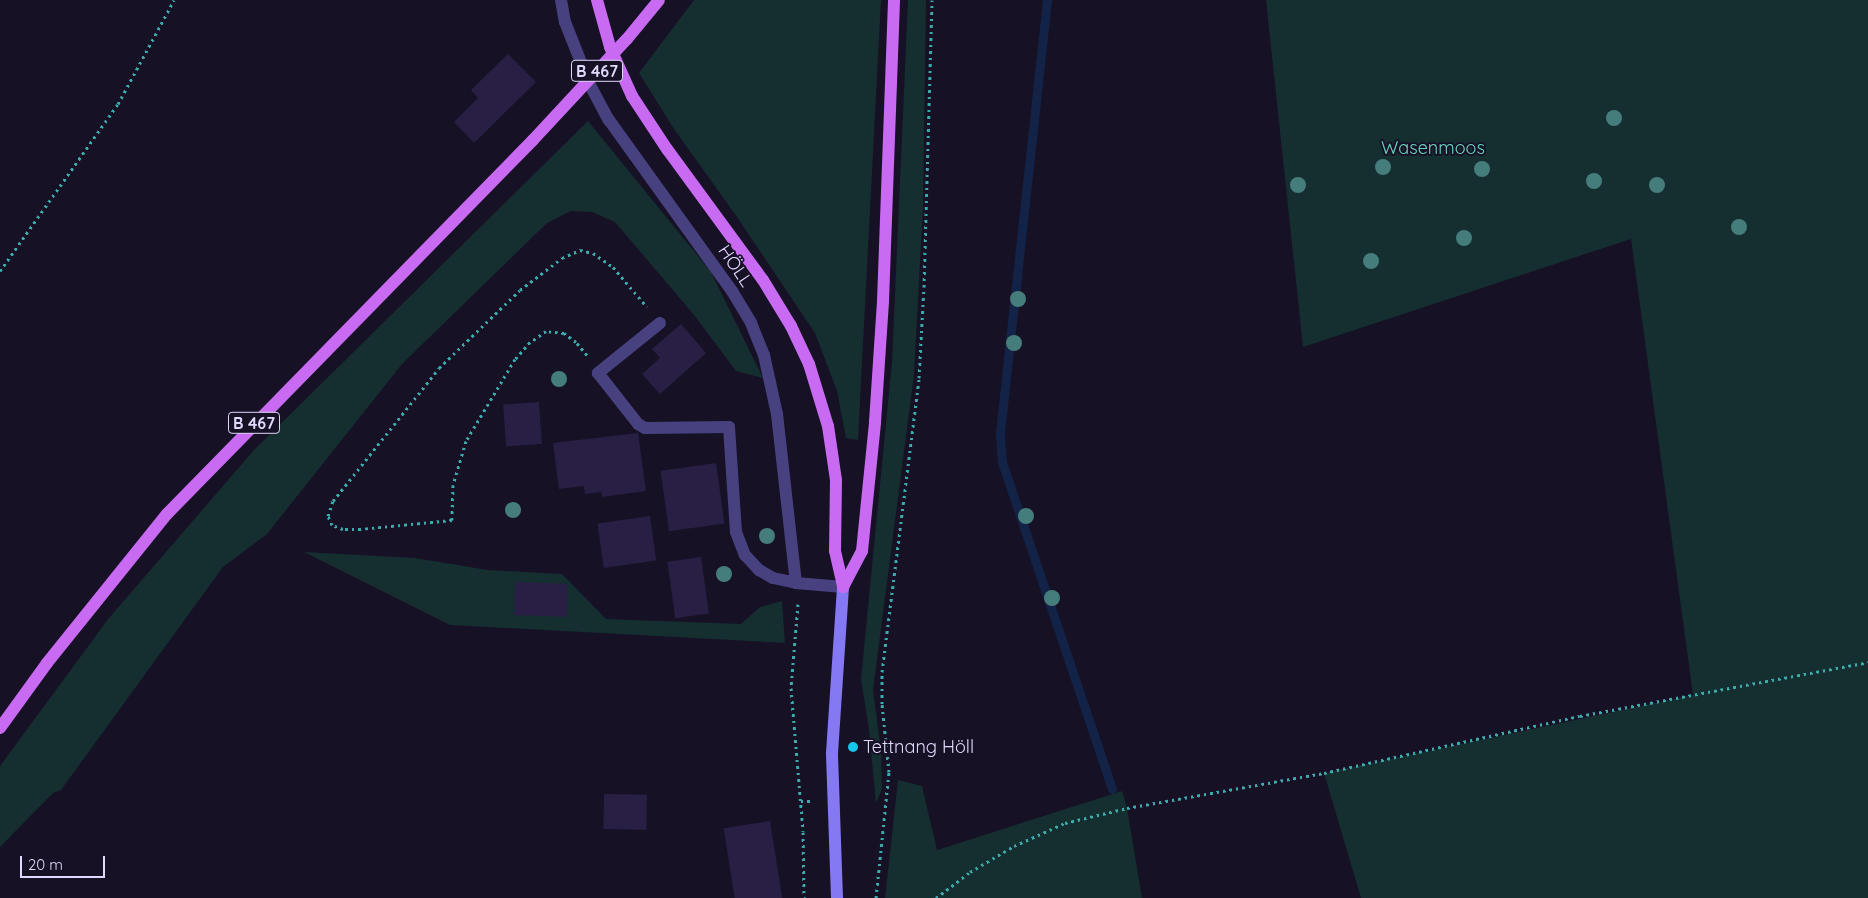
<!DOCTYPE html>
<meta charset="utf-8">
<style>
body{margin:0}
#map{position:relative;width:1868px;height:898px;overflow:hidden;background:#161125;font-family:Quicksand,sans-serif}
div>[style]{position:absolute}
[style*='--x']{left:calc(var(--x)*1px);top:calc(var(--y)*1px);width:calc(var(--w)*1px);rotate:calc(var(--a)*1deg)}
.green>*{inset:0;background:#152e2f}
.stream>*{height:9px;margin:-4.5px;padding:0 4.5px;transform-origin:4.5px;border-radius:4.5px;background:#132347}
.building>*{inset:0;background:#291f44;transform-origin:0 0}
.path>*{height:3px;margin-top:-1.5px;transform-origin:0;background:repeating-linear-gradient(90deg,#3bacae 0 2.5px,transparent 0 6.5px)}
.lane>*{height:12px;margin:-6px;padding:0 6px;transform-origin:6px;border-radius:6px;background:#484180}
.secondary>*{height:12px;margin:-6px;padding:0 6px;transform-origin:6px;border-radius:6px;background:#8578f3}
.primary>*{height:12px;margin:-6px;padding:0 6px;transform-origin:6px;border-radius:6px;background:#c96af2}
.primary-bridge>*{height:12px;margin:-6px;padding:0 6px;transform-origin:6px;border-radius:6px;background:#c96af2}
.trees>*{width:16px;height:16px;margin:-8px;border-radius:50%;background:#457d7c}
.dots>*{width:14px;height:14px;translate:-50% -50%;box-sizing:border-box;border:2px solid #161125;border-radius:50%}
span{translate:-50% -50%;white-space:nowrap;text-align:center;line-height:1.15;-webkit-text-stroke:4px #161125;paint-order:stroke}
.shield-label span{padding:1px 4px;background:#161125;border:1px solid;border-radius:4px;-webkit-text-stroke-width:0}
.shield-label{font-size:16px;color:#dfd9fc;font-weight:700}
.park-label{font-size:18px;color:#6bd6c3}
.street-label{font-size:18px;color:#dfd9fc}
.poi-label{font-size:18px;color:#dfd9fc}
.left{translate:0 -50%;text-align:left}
.scale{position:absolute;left:20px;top:856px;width:85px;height:22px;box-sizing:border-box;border:2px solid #dfd9fc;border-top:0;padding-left:6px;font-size:15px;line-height:18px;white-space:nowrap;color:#dfd9fc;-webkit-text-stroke:4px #161125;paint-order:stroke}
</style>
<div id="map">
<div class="green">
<div style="clip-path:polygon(694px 0,881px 0,858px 440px,846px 438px,837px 391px,815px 333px,737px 217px,674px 129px,639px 73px)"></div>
<div style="clip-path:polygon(908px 0,926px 0,923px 207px,914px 375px,873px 690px,881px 751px,882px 789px,876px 803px,869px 730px,861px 679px,892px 362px)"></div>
<div style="clip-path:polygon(1266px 0,1868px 0,1868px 898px,1361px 898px,1324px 773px,1693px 695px,1631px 239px,1303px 347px)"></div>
<div style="clip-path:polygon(588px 121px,711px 272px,763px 378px,736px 371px,694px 315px,615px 222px,592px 212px,571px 211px,547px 223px,402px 364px,267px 534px,223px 567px,61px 790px,53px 793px,0 847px,0 766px,109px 618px,254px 450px)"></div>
<div style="clip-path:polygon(304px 552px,415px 558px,488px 570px,562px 574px,606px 619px,741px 624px,760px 607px,782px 601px,785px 643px,450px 625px)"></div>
<div style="clip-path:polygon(898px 780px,922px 786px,937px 850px,1122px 791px,1127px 808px,1142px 898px,885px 898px)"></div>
</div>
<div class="stream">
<div style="--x:1047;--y:0;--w:438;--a:96.2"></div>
<div style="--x:1000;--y:435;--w:27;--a:86"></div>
<div style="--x:1002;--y:462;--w:345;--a:71.4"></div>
</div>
<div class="building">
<div style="clip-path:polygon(508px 54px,536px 82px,474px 143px,454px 122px,478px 98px,471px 90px)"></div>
<div style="clip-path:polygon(681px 324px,706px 353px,660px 394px,642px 374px,660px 358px,652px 349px)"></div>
<div style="left:539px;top:402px;width:42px;height:36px;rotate:86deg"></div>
<div style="clip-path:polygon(638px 433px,646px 491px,602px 497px,601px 492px,585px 494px,584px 486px,559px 489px,553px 443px)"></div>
<div style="left:716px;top:463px;width:61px;height:56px;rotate:82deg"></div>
<div style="left:650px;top:516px;width:45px;height:53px;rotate:82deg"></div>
<div style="left:701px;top:557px;width:57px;height:34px;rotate:82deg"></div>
<div style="left:515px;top:582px;width:53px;height:33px;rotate:2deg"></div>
<div style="left:604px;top:794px;width:43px;height:35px;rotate:1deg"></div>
<div style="left:770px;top:821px;width:78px;height:47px;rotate:81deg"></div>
</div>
<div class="path">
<div style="--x:0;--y:271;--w:204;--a:-54.8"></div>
<div style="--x:118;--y:104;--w:118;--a:-61.7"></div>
<div style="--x:587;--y:355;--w:17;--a:-130"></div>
<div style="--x:576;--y:342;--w:15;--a:-143"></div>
<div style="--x:564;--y:333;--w:18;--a:-174"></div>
<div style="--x:546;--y:331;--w:19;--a:145"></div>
<div style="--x:530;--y:342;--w:23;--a:131"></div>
<div style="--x:515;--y:359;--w:96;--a:120.9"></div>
<div style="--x:466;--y:441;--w:46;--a:106.5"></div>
<div style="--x:453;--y:485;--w:35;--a:92"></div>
<div style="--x:452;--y:520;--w:91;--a:174.4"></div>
<div style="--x:361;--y:529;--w:18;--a:180"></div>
<div style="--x:343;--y:529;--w:12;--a:-160"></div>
<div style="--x:332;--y:525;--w:10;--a:-114"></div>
<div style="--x:328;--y:516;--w:16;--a:-72"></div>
<div style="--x:333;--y:501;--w:170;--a:-51.4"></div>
<div style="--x:439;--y:368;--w:112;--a:-43.9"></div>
<div style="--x:520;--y:290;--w:53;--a:-37.3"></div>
<div style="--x:562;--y:258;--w:20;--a:-24"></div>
<div style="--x:580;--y:250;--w:13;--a:13"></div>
<div style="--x:593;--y:253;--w:24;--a:35"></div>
<div style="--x:613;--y:267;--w:52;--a:49.6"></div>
<div style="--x:798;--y:604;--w:84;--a:94.8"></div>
<div style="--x:791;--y:688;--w:144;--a:85.2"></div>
<div style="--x:803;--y:832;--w:66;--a:89.1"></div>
<div style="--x:801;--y:801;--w:11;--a:0"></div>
<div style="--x:876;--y:898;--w:127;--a:-84.1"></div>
<div style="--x:889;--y:772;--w:68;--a:-95.9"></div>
<div style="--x:882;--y:704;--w:32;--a:-90"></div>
<div style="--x:882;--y:672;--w:296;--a:-82.8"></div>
<div style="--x:919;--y:378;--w:91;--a:-86.9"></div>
<div style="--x:924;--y:287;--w:287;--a:-88.4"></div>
<div style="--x:936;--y:898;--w:43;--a:-37.4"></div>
<div style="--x:970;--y:872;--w:51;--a:-30.6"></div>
<div style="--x:1014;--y:846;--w:56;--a:-24.3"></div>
<div style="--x:1065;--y:823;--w:64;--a:-13.6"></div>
<div style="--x:1127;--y:808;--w:200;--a:-10.1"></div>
<div style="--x:1324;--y:773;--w:262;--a:-12.6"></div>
<div style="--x:1580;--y:716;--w:293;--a:-10.6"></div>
</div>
<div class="lane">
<div style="--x:561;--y:0;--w:22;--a:80"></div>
<div style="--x:565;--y:22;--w:68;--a:68.4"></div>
<div style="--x:590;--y:85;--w:40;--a:62"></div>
<div style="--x:609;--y:120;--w:211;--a:54.3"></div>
<div style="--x:732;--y:291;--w:37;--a:59"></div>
<div style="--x:751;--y:323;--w:35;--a:68"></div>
<div style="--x:764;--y:355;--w:60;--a:77.6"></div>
<div style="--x:777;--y:414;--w:170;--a:83.6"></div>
<div style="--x:796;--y:583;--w:47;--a:4.9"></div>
<div style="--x:660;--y:323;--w:80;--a:141.1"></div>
<div style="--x:598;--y:373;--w:65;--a:51.9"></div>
<div style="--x:638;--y:424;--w:8;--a:30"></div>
<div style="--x:645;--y:428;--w:84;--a:-0.7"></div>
<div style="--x:729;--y:427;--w:105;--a:86.2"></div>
<div style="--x:736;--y:532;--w:25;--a:69"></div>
<div style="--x:745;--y:555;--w:21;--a:47"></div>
<div style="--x:759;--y:570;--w:16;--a:30"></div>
<div style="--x:773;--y:578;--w:24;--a:12"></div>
</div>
<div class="secondary">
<div style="--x:837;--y:898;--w:145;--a:-92"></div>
<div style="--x:832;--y:753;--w:166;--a:-86.2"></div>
</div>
<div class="primary">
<div style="--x:597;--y:0;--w:49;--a:74.5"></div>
<div style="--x:610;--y:47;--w:54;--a:65.8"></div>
<div style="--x:632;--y:96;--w:64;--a:56.6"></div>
<div style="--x:667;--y:149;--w:162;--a:53.8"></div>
<div style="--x:763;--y:280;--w:54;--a:58.7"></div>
<div style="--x:791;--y:326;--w:42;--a:64.7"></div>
<div style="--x:809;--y:364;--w:65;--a:73"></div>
<div style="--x:828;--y:426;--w:55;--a:81.6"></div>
<div style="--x:836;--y:480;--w:71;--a:90.8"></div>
<div style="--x:835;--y:551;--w:37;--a:77"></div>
<div style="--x:843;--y:587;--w:41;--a:-62.2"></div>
<div style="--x:862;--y:551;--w:130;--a:-84.2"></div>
<div style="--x:875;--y:422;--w:121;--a:-86.2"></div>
<div style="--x:883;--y:301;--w:301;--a:-87.9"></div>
<div style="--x:0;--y:728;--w:80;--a:-54.1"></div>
<div style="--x:47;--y:663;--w:191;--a:-51.2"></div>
<div style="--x:167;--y:514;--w:523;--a:-45.62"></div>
</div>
<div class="primary-bridge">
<div style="--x:533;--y:140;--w:138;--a:-47.1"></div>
<div style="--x:627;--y:39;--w:50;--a:-50.6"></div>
</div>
<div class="trees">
<div style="left:1614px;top:118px"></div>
<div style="left:1383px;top:167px"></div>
<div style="left:1482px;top:169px"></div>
<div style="left:1594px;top:181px"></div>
<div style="left:1298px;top:185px"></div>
<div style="left:1657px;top:185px"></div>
<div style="left:1739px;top:227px"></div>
<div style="left:1464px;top:238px"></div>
<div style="left:1371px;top:261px"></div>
<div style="left:1018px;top:299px"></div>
<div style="left:1014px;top:343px"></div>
<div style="left:559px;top:379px"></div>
<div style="left:513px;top:510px"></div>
<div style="left:1026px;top:516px"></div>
<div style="left:767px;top:536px"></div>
<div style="left:724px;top:574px"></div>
<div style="left:1052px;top:598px"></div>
</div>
<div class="dots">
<div style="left:853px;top:747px;background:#16c5ea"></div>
</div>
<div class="shield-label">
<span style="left:597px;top:71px">B 467</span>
<span style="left:254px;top:423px">B 467</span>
</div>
<div class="park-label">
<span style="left:1433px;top:148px">Wasenmoos</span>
</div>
<div class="street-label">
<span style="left:735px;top:266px;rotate:56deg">HÖLL</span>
</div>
<div class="poi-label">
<span class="left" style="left:863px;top:747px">Tettnang Höll</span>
</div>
<div class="scale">20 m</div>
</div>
